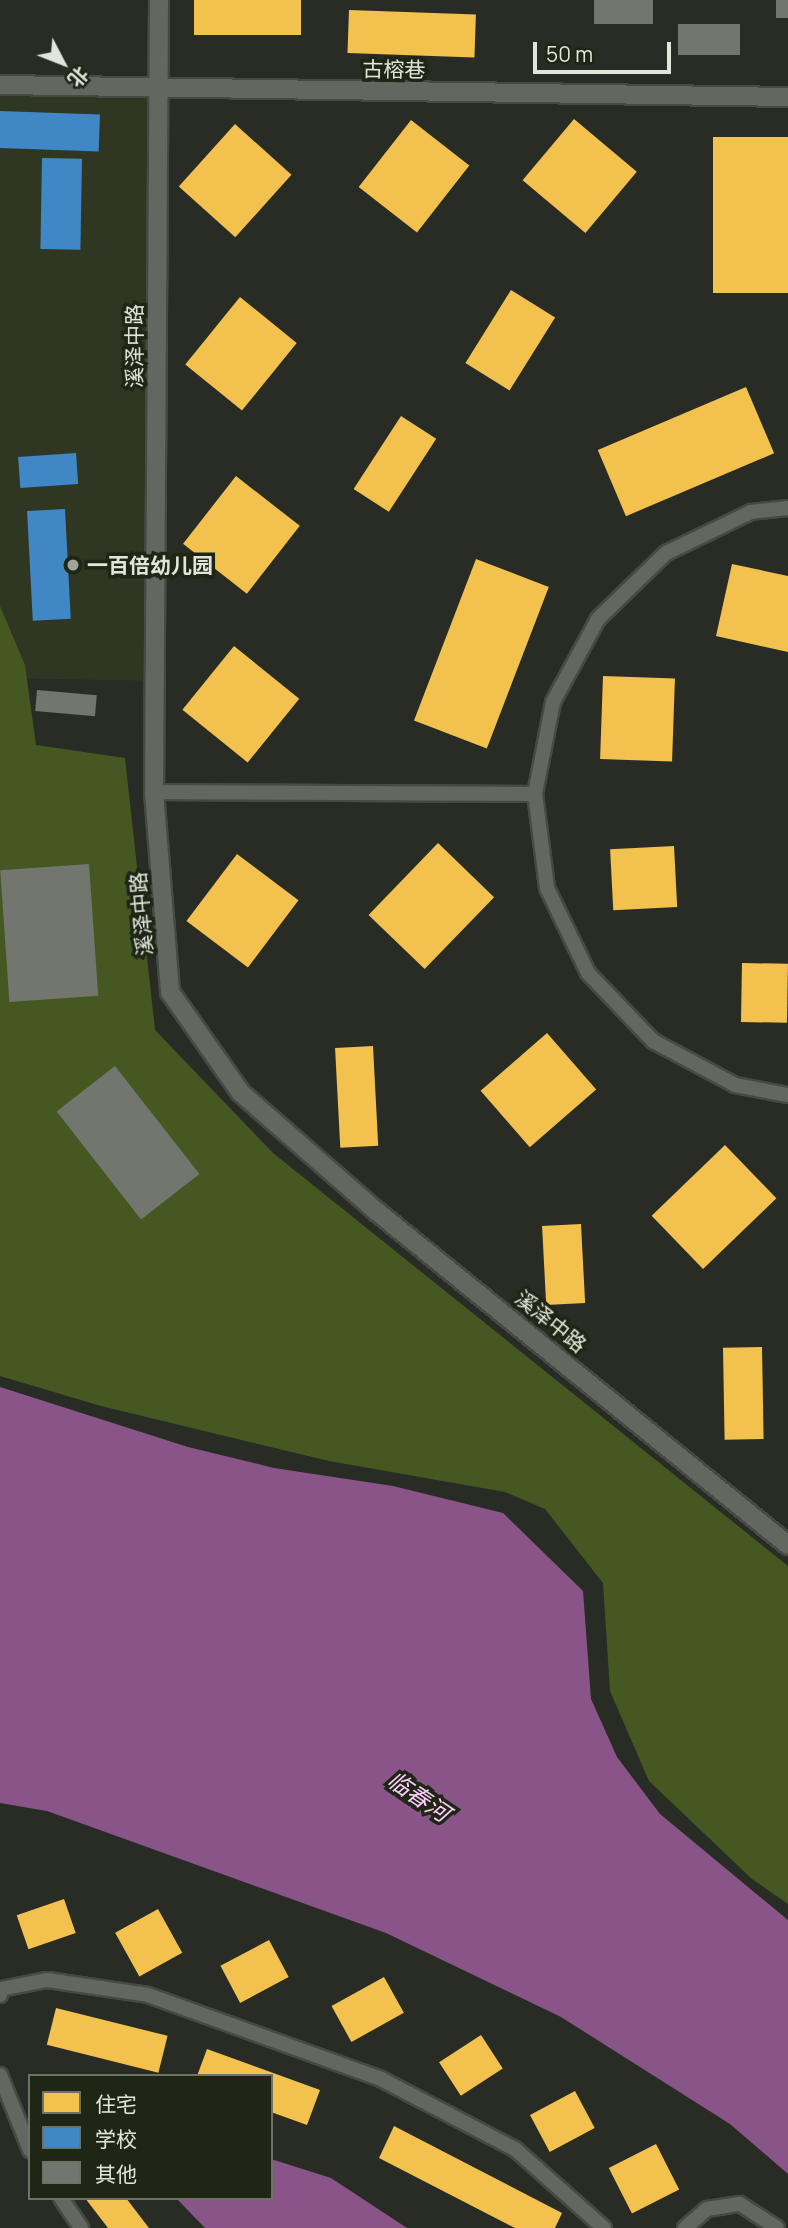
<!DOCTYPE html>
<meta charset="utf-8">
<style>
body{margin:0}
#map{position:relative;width:788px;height:2228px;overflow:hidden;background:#292c24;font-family:Manrope,"Noto Sans SC",sans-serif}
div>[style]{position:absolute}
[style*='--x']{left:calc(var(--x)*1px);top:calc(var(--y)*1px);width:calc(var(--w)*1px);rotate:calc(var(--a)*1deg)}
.built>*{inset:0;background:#2f3722;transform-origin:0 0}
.green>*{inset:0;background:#465822}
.water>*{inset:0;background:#895588}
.homes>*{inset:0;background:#f2c14e;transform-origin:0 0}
.schools>*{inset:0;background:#3f88c5;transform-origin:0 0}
.building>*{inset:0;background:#73766f;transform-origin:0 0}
.roads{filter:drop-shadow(2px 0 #474a43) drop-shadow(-2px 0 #474a43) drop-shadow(0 2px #474a43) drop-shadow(0 -2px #474a43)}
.minor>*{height:14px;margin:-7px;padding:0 7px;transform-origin:7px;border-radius:7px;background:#646760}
.tertiary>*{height:18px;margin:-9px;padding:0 9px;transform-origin:9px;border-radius:9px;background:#646760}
.dots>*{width:19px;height:19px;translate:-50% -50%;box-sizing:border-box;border:4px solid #202616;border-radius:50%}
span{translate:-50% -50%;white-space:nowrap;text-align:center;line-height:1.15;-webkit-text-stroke:7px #202616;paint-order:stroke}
.street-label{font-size:21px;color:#e1e6db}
.poi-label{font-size:21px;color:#e1e6db;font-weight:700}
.left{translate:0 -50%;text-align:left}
.water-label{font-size:23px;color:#ffcdfd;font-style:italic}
.legend{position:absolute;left:28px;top:2074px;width:245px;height:126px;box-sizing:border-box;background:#202616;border:2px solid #6d7365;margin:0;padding:9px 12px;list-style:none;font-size:21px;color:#e1e6db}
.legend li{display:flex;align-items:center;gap:14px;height:35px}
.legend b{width:35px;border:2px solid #6d7365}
.north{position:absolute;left:28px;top:28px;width:70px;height:70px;-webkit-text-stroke:5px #202616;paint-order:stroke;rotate:132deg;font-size:19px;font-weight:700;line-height:28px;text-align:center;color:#e1e6db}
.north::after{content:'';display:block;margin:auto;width:24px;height:32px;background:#e1e6db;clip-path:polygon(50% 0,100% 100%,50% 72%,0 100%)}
.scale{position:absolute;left:533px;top:42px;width:138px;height:32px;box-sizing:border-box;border:4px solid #e1e6db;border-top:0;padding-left:9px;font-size:21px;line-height:24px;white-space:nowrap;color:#e1e6db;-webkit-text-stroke:5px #202616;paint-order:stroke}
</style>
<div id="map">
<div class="built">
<div style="left:0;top:88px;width:159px;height:590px;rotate:1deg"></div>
</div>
<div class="green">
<div style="clip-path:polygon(0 606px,25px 665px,36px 745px,125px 758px,155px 1030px,273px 1153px,788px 1566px,788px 1904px,752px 1879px,649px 1781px,610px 1691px,603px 1583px,545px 1509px,505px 1492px,329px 1461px,101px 1406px,0 1376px)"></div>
</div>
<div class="water">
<div style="clip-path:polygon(0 1387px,188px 1447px,274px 1468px,393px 1486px,503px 1513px,583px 1591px,591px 1699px,617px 1757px,660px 1814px,788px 1920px,788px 2174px,730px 2124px,561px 2017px,386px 1933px,47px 1811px,0 1803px)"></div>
<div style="clip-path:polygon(271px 2159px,331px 2178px,407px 2228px,205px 2228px,176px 2198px,271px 2198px)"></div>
</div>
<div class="homes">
<div style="left:194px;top:0;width:107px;height:35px"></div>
<div style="left:349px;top:10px;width:127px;height:43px;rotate:2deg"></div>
<div style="left:574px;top:119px;width:82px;height:80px;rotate:40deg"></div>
<div style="left:411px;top:120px;width:74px;height:85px;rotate:38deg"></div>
<div style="left:235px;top:124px;width:76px;height:84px;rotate:42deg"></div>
<div style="left:788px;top:137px;width:156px;height:75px;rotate:90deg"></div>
<div style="left:511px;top:290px;width:52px;height:86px;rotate:32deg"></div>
<div style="left:240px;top:297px;width:73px;height:87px;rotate:39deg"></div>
<div style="left:746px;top:387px;width:72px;height:161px;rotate:67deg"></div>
<div style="left:401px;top:416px;width:42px;height:87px;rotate:33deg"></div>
<div style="left:236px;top:476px;width:81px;height:86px;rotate:38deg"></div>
<div style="left:476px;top:559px;width:78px;height:173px;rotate:21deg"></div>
<div style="clip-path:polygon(732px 564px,788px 576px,788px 652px,716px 636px)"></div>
<div style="left:234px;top:646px;width:84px;height:82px;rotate:39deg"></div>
<div style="left:603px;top:676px;width:72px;height:83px;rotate:2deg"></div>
<div style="left:438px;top:843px;width:78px;height:100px;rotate:44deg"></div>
<div style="left:674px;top:846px;width:61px;height:64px;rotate:87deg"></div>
<div style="left:237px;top:854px;width:77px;height:84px;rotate:37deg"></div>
<div style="left:742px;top:963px;width:46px;height:59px;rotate:1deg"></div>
<div style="left:547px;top:1033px;width:75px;height:88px;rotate:49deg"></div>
<div style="left:373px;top:1046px;width:100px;height:38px;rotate:87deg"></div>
<div style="left:725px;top:1145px;width:74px;height:102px;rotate:46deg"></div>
<div style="left:581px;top:1224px;width:79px;height:39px;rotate:87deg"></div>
<div style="left:762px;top:1347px;width:92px;height:39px;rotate:89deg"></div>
<div style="left:64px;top:1899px;width:36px;height:50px;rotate:71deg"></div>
<div style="left:158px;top:1909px;width:50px;height:49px;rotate:61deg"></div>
<div style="left:269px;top:1940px;width:42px;height:55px;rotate:62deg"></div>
<div style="left:384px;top:1977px;width:41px;height:60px;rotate:61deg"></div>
<div style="left:56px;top:2008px;width:115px;height:38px;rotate:14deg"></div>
<div style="left:481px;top:2035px;width:40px;height:50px;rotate:57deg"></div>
<div style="clip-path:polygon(207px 2049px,320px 2090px,307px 2125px,271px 2112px,271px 2076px,197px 2076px)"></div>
<div style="left:575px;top:2091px;width:42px;height:51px;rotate:62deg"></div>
<div style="clip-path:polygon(394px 2126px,562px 2213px,555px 2228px,515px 2228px,379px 2158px)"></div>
<div style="left:656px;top:2144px;width:51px;height:53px;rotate:63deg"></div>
<div style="clip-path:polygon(85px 2198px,126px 2198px,149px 2228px,108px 2228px)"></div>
</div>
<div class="schools">
<div style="left:0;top:111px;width:100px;height:37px;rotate:2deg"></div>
<div style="left:42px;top:158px;width:40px;height:91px;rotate:1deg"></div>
<div style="left:76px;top:453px;width:31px;height:58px;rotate:86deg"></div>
<div style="left:65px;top:509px;width:110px;height:38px;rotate:87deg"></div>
</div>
<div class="building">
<div style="left:594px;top:0;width:59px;height:24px"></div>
<div style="left:776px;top:0;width:12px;height:18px"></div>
<div style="left:740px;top:24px;width:31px;height:62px;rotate:90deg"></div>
<div style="left:37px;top:690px;width:60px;height:21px;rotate:5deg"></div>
<div style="left:89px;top:864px;width:132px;height:89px;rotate:86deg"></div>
<div style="left:115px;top:1066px;width:137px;height:74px;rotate:52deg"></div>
</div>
<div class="roads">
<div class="minor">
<div style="--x:788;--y:508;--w:37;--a:174"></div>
<div style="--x:751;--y:512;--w:94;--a:154.2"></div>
<div style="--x:666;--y:553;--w:95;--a:135.9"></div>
<div style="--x:598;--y:619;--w:94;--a:118.5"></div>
<div style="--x:553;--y:702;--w:94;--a:101.1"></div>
<div style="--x:535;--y:794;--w:95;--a:82.7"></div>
<div style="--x:547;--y:888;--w:94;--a:64.2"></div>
<div style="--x:588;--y:973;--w:94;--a:46.3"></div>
<div style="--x:653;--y:1041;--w:93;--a:28.2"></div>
<div style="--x:735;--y:1085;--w:54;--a:10.7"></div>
<div style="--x:154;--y:792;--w:381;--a:0.3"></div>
<div style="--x:0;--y:1995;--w:6;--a:-81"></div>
<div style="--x:1;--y:1989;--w:47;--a:-11.1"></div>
<div style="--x:47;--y:1980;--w:102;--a:8.4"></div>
<div style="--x:148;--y:1995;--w:248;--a:19.8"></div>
<div style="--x:381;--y:2079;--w:151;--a:27.6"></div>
<div style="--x:515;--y:2149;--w:119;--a:41.6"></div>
<div style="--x:0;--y:2075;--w:81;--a:68.2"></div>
<div style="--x:61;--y:2198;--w:36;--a:56"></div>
<div style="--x:685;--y:2228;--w:29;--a:-41"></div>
<div style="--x:707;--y:2209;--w:33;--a:-9"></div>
<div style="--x:740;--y:2204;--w:44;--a:33"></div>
</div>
<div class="tertiary">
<div style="--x:159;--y:0;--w:792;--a:90.36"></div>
<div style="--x:154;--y:792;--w:201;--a:85.4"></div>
<div style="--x:170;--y:992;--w:123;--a:54.9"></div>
<div style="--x:241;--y:1093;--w:178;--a:41.1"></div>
<div style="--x:375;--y:1210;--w:532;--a:39.05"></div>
<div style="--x:0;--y:85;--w:788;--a:0.87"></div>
</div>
</div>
<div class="dots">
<div style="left:73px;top:565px;background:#a1a59b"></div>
</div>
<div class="street-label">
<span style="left:394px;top:69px;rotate:1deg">古榕巷</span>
<span style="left:134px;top:346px;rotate:-90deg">溪泽中路</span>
<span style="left:141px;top:914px;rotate:-95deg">溪泽中路</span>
<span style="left:551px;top:1321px;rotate:39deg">溪泽中路</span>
</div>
<div class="poi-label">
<span class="left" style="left:87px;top:565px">一百倍幼儿园</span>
</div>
<div class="water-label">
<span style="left:419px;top:1796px;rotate:34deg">临春河</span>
</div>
<ul class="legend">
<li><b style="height:19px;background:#f2c14e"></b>住宅</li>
<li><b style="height:19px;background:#3f88c5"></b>学校</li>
<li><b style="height:19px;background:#73766f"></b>其他</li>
</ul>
<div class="north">北</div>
<div class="scale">50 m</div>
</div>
